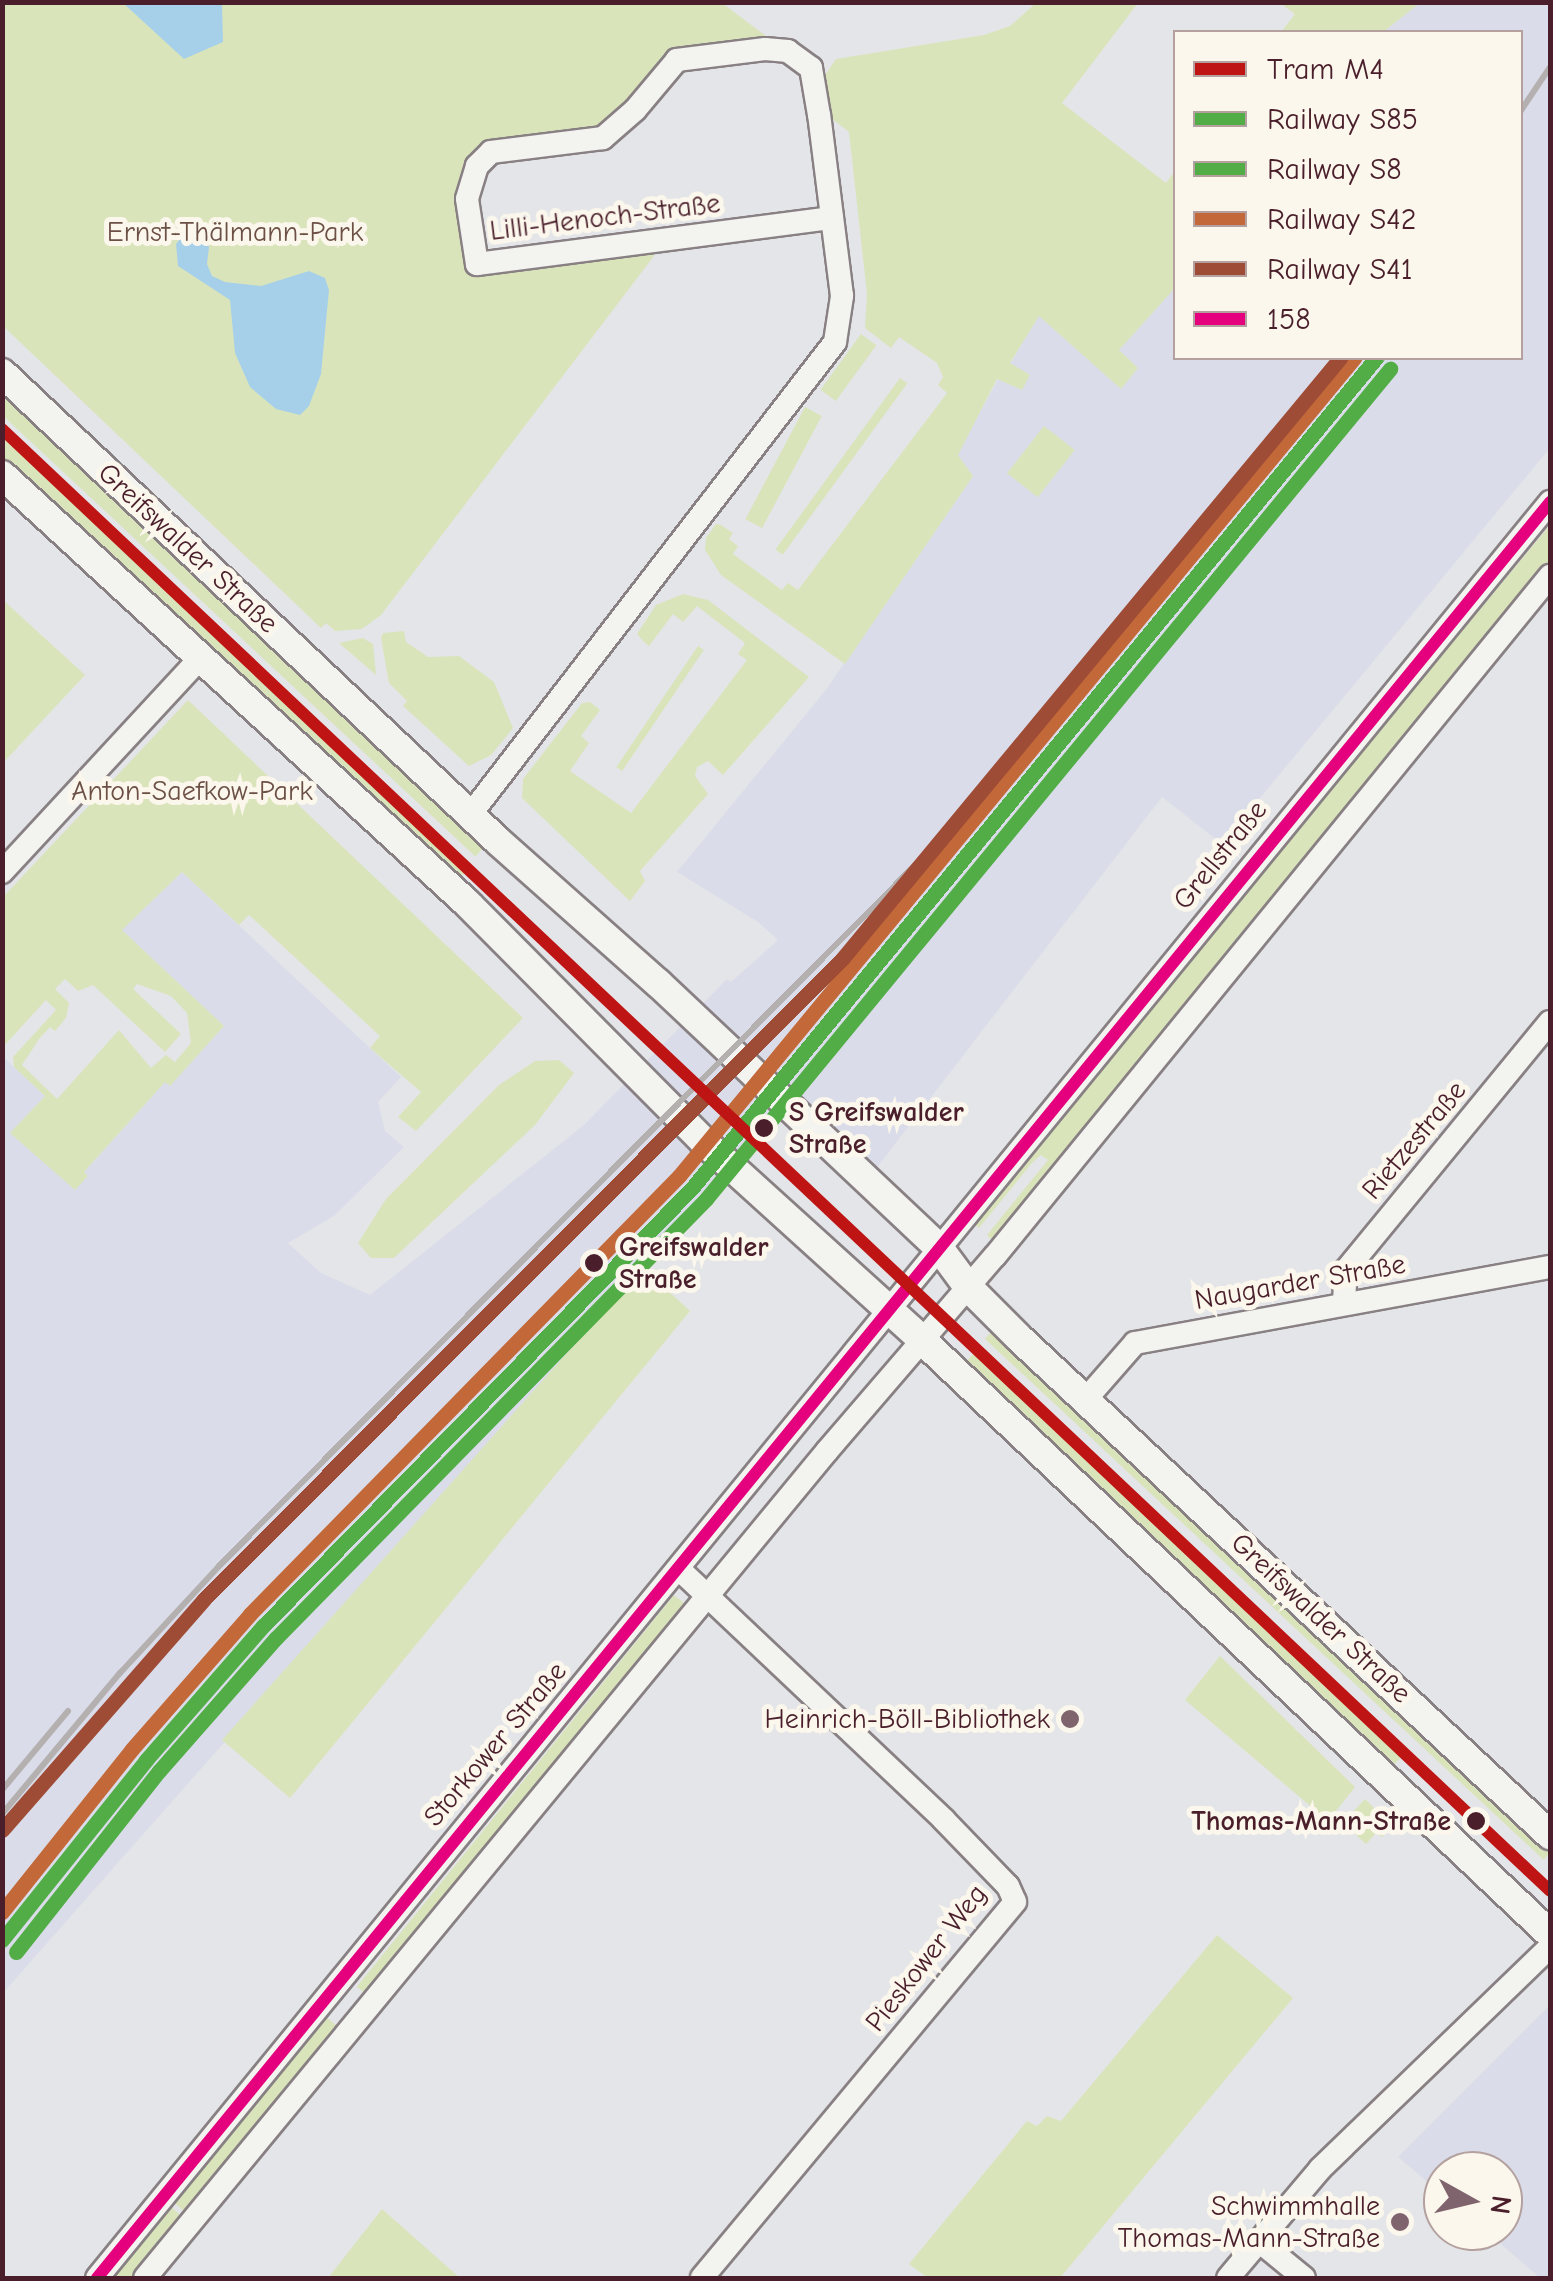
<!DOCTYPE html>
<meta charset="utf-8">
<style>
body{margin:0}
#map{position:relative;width:1553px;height:2281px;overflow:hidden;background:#e4e5e8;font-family:"Comic Neue",sans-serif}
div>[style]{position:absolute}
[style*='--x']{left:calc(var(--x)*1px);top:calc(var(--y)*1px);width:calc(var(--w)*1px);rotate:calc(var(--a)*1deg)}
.built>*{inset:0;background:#dadde9}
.green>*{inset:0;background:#dae4bb;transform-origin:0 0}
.water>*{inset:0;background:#a6d0ea}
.roads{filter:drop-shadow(2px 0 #888083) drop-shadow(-2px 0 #888083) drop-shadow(0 2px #888083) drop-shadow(0 -2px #888083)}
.minor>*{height:22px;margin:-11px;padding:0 11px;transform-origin:11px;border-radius:11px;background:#f3f3f0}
.major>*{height:28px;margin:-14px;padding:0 14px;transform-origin:14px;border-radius:14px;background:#f3f3f0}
.rail>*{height:6px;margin:-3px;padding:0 3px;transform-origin:3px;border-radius:3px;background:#b5b0b0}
.bus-1>*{height:12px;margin:-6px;padding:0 6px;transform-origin:6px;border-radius:6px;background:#e5007d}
.rail-1>*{height:15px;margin:-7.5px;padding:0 7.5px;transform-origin:7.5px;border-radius:7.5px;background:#52ad46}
.rail-2>*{height:15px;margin:-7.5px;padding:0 7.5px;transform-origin:7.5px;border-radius:7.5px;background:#52ad46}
.rail-3>*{height:15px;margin:-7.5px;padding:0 7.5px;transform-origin:7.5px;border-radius:7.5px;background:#c36939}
.rail-4>*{height:15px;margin:-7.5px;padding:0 7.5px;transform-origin:7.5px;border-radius:7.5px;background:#9f4c37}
.tram-1>*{height:12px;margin:-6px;padding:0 6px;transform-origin:6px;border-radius:6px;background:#be1414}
.dots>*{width:28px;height:28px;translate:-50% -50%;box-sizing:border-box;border:5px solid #fbf7ec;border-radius:50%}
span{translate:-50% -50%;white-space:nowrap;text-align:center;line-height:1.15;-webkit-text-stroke:10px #fbf7ec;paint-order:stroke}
.street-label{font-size:28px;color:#4a1f2b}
.park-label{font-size:28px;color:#6c5046}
.stop-label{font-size:28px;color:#4a1f2b;font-weight:700}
.left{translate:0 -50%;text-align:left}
.right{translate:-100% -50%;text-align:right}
.poi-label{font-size:28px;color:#4a1f2b}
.frame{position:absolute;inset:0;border:5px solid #4a1f2b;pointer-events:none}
.legend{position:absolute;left:1173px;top:30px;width:350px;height:330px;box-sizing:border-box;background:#fbf7ec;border:2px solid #b4a19f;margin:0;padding:12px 18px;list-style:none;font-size:30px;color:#4a1f2b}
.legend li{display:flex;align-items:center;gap:20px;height:50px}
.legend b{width:50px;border:2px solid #b4a19f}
.north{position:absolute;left:1423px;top:2151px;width:100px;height:100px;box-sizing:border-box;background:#fbf7ec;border:2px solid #b4a19f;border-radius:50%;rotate:98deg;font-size:28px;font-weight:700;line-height:40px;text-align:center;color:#4a1f2b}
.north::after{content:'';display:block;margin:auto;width:35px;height:45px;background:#80646d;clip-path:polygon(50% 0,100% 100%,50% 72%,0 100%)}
</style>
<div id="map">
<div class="built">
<div style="clip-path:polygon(1420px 3px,1550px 3px,1550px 448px,1222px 844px,1162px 797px,875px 1170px,788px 1093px,704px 1199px,3px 1993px,3px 1057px,45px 1096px,11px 1133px,75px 1189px,84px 1172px,166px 1081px,170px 1085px,224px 1026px,121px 930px,182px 872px,401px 1077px,378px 1102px,385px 1131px,404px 1147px,334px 1216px,288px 1243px,321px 1273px,370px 1295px,584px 1125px,727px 979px,731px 982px,778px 940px,758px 922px,677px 872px,825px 691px,973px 476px,957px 455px,998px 379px,1022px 390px,1029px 375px,1010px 364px,1039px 315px,1175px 221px,1176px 358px,1520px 358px,1520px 32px,1383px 32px)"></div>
<div style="clip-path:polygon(1550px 2005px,1550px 2278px,1540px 2278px,1486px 2231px,1503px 2231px,1503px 2171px,1443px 2171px,1443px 2195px,1398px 2157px)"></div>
</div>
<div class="green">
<div style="clip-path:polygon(2px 3px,722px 3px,770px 39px,672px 53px,630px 106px,599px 128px,485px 147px,461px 180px,472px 270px,655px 252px,654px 256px,381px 615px,362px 629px,335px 631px,326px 623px,321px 628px,3px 326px)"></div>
<div style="clip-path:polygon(1036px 3px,1138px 3px,1062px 103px,1166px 183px,1175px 171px,1175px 288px,1119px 350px,1138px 368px,1121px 389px,1039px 316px,1010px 363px,1030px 375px,1022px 390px,997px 379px,958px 455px,973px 476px,845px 664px,721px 575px,705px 550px,706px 538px,716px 524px,721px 525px,733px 533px,729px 539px,738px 546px,733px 554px,782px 590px,788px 583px,798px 590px,947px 393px,938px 385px,943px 377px,937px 363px,899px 337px,891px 348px,865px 328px,867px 294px,849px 132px,827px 115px,822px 80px,836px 59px,984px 35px,1010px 26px)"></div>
<div style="clip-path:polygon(1280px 3px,1420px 3px,1383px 32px,1281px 32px,1295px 14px)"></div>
<div style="left:861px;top:334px;width:19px;height:69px;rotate:36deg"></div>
<div style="left:900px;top:378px;width:9px;height:212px;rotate:36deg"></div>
<div style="left:2px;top:389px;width:665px;height:19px;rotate:43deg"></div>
<div style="left:805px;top:407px;width:19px;height:127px;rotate:28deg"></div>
<div style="left:1044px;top:426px;width:39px;height:60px;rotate:38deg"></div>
<div style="left:2px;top:435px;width:637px;height:20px;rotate:43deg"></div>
<div style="clip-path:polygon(1550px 525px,1550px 564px,992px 1240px,987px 1235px,1048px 1160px,1041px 1155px,1032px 1163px,979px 1228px,975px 1225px,1022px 1161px)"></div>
<div style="clip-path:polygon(683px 594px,708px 600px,809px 677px,723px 775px,708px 761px,697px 767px,695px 776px,708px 794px,640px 871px,645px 881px,630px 901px,522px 798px,523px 779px,582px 703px,590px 702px,600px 710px,581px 736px,589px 743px,570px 771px,631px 813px,747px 660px,738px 654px,745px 643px,697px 606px,683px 622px,673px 614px,649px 646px,643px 641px,637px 634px,656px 605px)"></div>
<div style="clip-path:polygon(3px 600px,85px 675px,3px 763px)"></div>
<div style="clip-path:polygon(404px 631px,406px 642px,428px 657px,459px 656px,494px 682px,513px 728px,491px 755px,469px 766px,403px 706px,407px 701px,389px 683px,381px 638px,383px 633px)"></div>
<div style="clip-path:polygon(363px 638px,373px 644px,376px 675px,339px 643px)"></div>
<div style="left:698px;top:646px;width:7px;height:146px;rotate:34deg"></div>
<div style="clip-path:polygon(evenodd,188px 700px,523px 1018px,416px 1131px,398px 1117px,421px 1092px,370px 1048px,380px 1036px,249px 915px,239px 925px,182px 872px,122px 930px,224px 1026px,170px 1086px,165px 1082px,84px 1172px,88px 1176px,75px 1190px,10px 1133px,45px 1096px,14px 1067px,13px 1057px,56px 1010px,46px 1000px,3px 1047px,3px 897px,188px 700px,65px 979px,78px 991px,93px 985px,165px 1052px,181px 1034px,133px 989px,137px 984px,171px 996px,187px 1013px,191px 1043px,175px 1062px,166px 1055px,151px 1068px,119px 1030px,57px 1099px,22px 1065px,39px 1039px,50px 1027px,55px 1031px,66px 1018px,69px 1003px,55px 989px,65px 979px)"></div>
<div style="clip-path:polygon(559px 1060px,574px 1073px,535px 1125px,394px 1258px,371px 1258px,358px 1243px,386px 1199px,499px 1085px,535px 1061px)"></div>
<div style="clip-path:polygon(643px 1268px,690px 1311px,290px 1798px,222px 1740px)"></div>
<div style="left:993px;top:1330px;width:764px;height:12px;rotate:43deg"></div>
<div style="left:975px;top:1352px;width:588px;height:15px;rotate:43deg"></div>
<div style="left:674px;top:1595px;width:19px;height:504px;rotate:39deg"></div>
<div style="clip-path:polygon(1220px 1656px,1355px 1787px,1328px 1821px,1185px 1700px)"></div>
<div style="clip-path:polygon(1365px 1799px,1392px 1825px,1382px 1837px,1376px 1833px,1366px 1844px,1343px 1823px)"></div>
<div style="clip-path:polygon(1217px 1935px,1293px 1998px,1060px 2278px,928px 2278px,909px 2264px,1027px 2121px,1037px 2126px,1047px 2116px,1061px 2121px)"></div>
<div style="left:325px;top:2016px;width:23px;height:240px;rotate:40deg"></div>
<div style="clip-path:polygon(170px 2206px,187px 2221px,140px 2278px,111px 2278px)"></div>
<div style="clip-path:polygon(382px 2209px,460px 2278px,328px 2278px)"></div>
</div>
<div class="water">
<div style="clip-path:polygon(123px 3px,222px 3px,223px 42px,184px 59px)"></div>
<div style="clip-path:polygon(196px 228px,205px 235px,209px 247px,207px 264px,212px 276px,225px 282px,261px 286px,309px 271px,325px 278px,329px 290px,321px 374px,309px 406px,300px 415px,276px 409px,250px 387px,235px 353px,230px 300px,178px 266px,176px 244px,188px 229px)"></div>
</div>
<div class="roads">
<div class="minor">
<div style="--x:470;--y:815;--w:597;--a:-52.34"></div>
<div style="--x:835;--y:342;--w:47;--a:-81.3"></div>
<div style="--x:842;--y:296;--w:182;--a:-97.2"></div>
<div style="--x:819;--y:115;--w:48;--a:-99.7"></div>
<div style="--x:811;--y:68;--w:29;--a:-144"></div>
<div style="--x:788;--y:51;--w:23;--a:-175"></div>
<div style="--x:765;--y:49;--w:89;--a:172.9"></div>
<div style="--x:677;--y:60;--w:65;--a:130"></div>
<div style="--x:635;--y:110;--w:43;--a:138.8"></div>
<div style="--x:603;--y:138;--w:113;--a:172.9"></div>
<div style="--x:491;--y:152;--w:20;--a:135"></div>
<div style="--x:477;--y:166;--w:34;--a:107"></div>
<div style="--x:467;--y:199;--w:66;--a:81.3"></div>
<div style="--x:477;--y:264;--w:358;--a:-7.4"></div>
<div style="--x:2;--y:872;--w:292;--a:-47.2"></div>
<div style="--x:1344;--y:1303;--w:33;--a:-87"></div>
<div style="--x:1346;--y:1270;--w:321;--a:-50.6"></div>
<div style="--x:1086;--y:1399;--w:74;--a:-48.8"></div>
<div style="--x:1135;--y:1343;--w:422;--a:-10.4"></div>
<div style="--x:679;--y:1569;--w:364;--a:43.4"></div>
<div style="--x:943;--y:1819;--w:93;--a:45.9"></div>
<div style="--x:1008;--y:1886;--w:17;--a:66"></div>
<div style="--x:1015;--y:1902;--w:489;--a:129.8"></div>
<div style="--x:1259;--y:2241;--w:58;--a:39.4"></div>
<div style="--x:97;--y:2278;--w:2295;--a:-50.71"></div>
<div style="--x:145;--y:2278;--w:1072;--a:-50.49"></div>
<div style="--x:827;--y:1451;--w:257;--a:-49.3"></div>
<div style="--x:995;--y:1256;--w:878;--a:-50.78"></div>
<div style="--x:1228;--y:2278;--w:143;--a:-49.8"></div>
<div style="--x:1320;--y:2169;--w:320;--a:-44"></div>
</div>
<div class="major">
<div style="--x:2;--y:373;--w:683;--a:43.34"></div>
<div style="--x:499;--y:842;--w:213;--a:41.6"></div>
<div style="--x:658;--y:983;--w:388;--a:43.3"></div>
<div style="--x:940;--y:1249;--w:47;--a:53.6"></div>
<div style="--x:968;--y:1287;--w:71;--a:45"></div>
<div style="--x:1018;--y:1337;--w:729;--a:43.11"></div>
<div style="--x:2;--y:475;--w:633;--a:42.63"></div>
<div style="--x:468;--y:904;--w:335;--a:45.2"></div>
<div style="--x:704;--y:1142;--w:293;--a:42.2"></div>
<div style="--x:921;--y:1339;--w:866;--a:43.41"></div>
</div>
</div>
<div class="rail">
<div style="--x:1520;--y:112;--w:54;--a:-56.3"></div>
<div style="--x:2;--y:1790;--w:103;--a:-50.1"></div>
<div style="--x:2;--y:1814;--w:184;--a:-50.1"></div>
<div style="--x:120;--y:1673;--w:146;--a:-47.2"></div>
<div style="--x:219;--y:1566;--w:1001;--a:-45.2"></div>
<div style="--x:924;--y:856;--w:198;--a:-48.5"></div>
<div style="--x:1055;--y:708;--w:453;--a:-50.6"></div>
</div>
<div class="bus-1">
<div style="--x:97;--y:2278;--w:2295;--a:-50.71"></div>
</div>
<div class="rail-1">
<div style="--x:2;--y:1940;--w:231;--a:-51.3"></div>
<div style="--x:146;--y:1760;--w:178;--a:-48.9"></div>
<div style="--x:263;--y:1626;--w:613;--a:-45.59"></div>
<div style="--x:692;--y:1188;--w:1076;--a:-50.51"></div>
</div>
<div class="rail-2">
<div style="--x:16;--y:1952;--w:231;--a:-51.7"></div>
<div style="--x:159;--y:1771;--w:177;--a:-48.7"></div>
<div style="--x:276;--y:1638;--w:615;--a:-45.59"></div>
<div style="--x:706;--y:1199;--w:1076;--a:-50.51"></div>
</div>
<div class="rail-3">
<div style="--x:2;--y:1912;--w:208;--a:-51.4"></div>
<div style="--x:132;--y:1749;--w:179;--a:-48.8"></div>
<div style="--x:250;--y:1614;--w:613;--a:-45.59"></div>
<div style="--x:679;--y:1176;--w:1061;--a:-50.47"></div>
</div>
<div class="rail-4">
<div style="--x:2;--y:1830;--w:307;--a:-48.8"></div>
<div style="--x:204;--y:1599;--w:904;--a:-45.09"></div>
<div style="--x:842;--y:959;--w:781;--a:-50.35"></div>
</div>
<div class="tram-1">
<div style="--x:2;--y:429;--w:2129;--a:43.36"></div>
</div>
<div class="dots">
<div style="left:764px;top:1128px;background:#4a1f2b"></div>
<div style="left:594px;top:1263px;background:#4a1f2b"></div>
<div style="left:1070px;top:1719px;background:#80646d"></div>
<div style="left:1476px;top:1821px;background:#4a1f2b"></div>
<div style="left:1400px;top:2222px;background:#80646d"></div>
</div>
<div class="street-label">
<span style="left:605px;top:217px;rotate:-7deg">Lilli-Henoch-Straße</span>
<span style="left:188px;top:548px;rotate:43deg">Greifswalder Straße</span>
<span style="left:1220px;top:855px;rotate:-51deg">Grellstraße</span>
<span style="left:1414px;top:1140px;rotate:-50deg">Rietzestraße</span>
<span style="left:1300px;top:1282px;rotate:-10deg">Naugarder Straße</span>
<span style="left:1321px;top:1618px;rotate:43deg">Greifswalder Straße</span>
<span style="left:495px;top:1744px;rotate:-50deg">Storkower Straße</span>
<span style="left:926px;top:1958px;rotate:-52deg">Pieskower Weg</span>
</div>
<div class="park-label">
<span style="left:235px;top:232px">Ernst-Thälmann-Park</span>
<span style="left:192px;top:791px">Anton-Saefkow-Park</span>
</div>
<div class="stop-label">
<span class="left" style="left:789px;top:1128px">S Greifswalder<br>Straße</span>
<span class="left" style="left:619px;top:1263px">Greifswalder<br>Straße</span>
<span class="right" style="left:1451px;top:1821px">Thomas-Mann-Straße</span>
</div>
<div class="poi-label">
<span class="right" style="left:1050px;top:1719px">Heinrich-Böll-Bibliothek</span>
<span class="right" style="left:1380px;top:2222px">Schwimmhalle<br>Thomas-Mann-Straße</span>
</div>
<div class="frame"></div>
<ul class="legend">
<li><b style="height:12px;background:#be1414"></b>Tram M4</li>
<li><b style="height:12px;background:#52ad46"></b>Railway S85</li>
<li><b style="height:12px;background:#52ad46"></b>Railway S8</li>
<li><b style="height:12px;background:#c36939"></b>Railway S42</li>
<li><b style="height:12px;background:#9f4c37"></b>Railway S41</li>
<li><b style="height:12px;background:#e5007d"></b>158</li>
</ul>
<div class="north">N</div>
</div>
